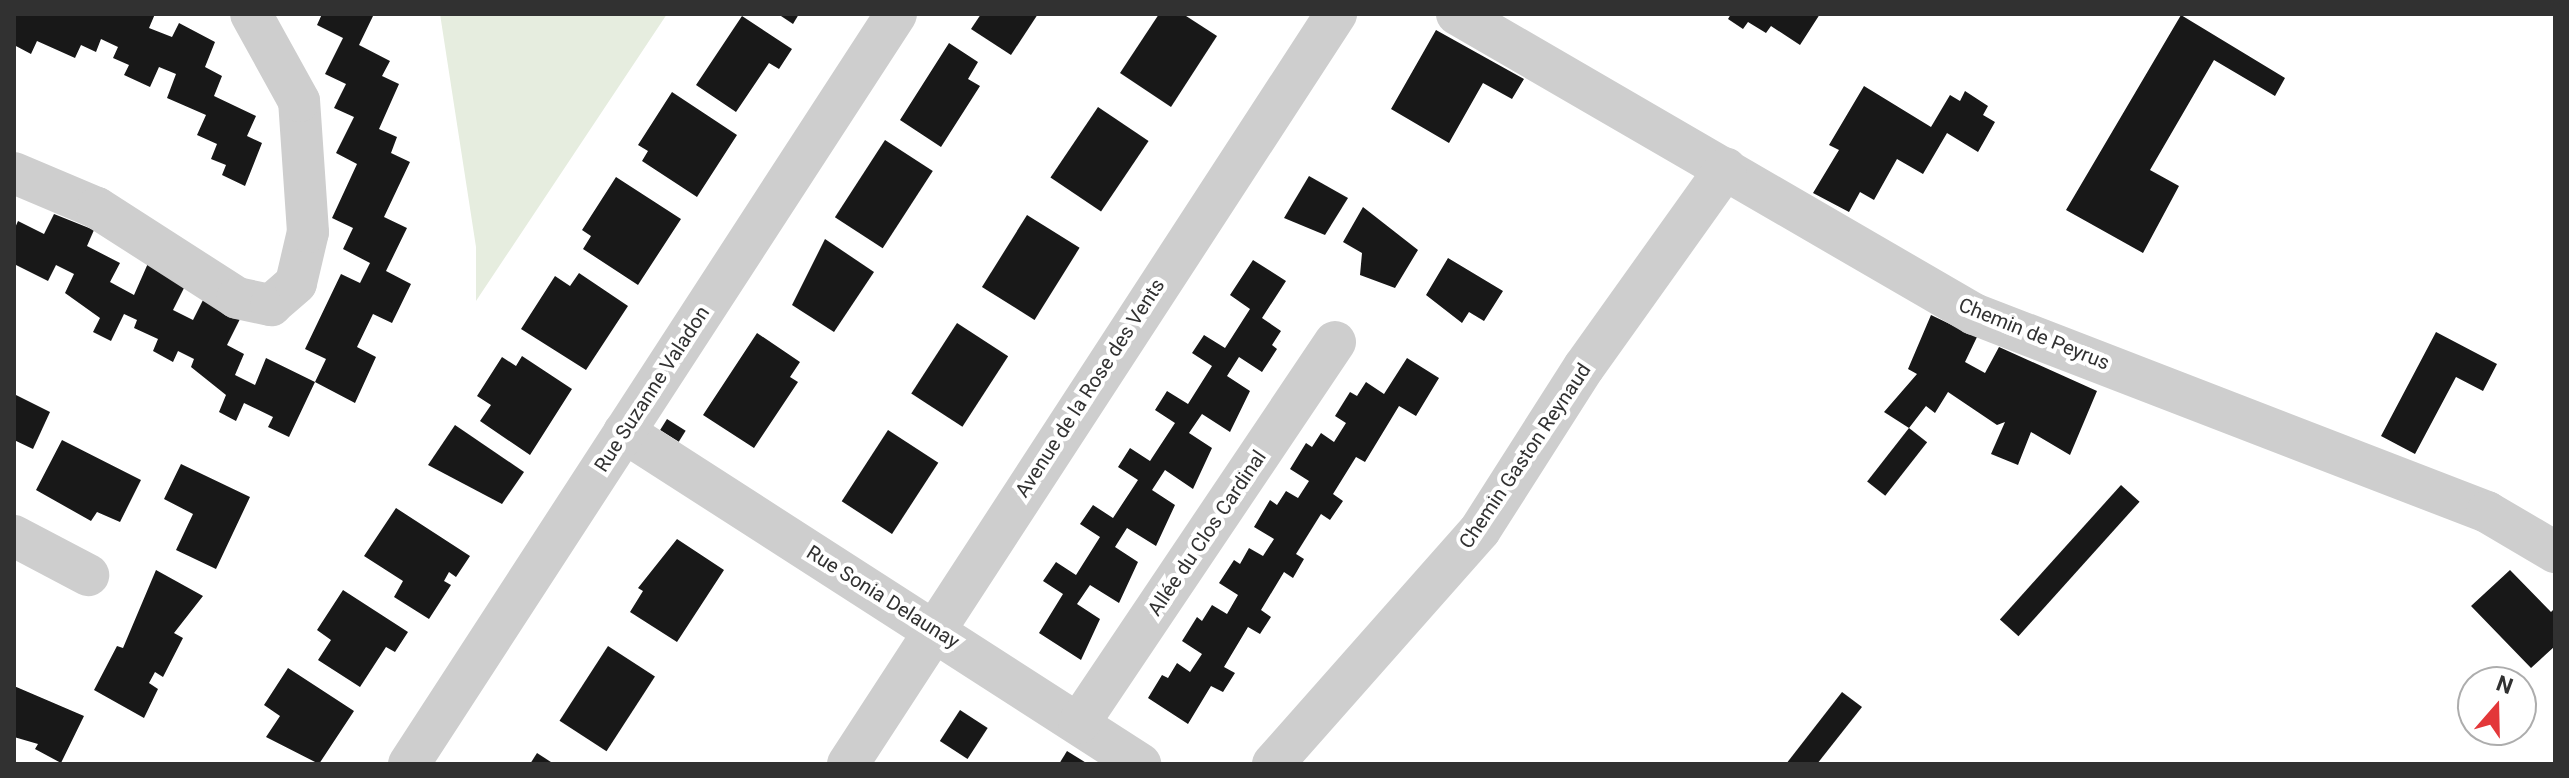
<!DOCTYPE html>
<meta charset="utf-8">
<style>
body{margin:0}
#map{position:relative;width:2569px;height:778px;overflow:hidden;background:#fff;font-family:Roboto,sans-serif}
div>[style]{position:absolute}
[style*='--x']{left:calc(var(--x)*1px);top:calc(var(--y)*1px);width:calc(var(--w)*1px);rotate:calc(var(--a)*1deg)}
.green>*{inset:0;background:#e6eddf}
.building>*{inset:0;background:#181818;transform-origin:0 0}
.minor>*{height:42px;margin:-21px;padding:0 21px;transform-origin:21px;border-radius:21px;background:#cecece}
span{translate:-50% -50%;white-space:nowrap;text-align:center;line-height:1.15;-webkit-text-stroke:8px #fff;paint-order:stroke}
.street-label{font-size:20px;color:#313131}
.frame{position:absolute;inset:0;border:16px solid #313131;pointer-events:none}
.north{position:absolute;left:2457px;top:666px;width:80px;height:80px;box-sizing:border-box;background:#fff;border:2px solid #adadad;border-radius:50%;rotate:20deg;font-size:22px;font-weight:700;line-height:32px;text-align:center;color:#313131}
.north::after{content:'';display:block;margin:auto;width:28px;height:36px;background:#e33739;clip-path:polygon(50% 0,100% 100%,50% 72%,0 100%)}
</style>
<div id="map">
<div class="green">
<div style="clip-path:polygon(440px 14px,667px 14px,476px 301px,476px 247px)"></div>
</div>
<div class="building">
<div style="clip-path:polygon(14px 14px,155px 14px,149px 28px,172px 37px,179px 23px,215px 42px,205px 67px,222px 76px,214px 96px,256px 116px,247px 136px,262px 143px,245px 186px,222px 175px,226px 165px,211px 159px,217px 144px,197px 135px,206px 115px,167px 98px,176px 74px,159px 67px,150px 87px,124px 75px,129px 65px,113px 58px,118px 47px,101px 39px,96px 52px,81px 45px,75px 58px,37px 41px,31px 54px,14px 45px)"></div>
<div style="clip-path:polygon(322px 14px,374px 14px,359px 45px,390px 61px,382px 76px,399px 84px,379px 129px,397px 137px,391px 153px,410px 162px,384px 217px,407px 228px,386px 271px,411px 284px,392px 323px,373px 314px,357px 347px,376px 357px,355px 403px,315px 382px,289px 437px,268px 427px,273px 417px,244px 403px,236px 421px,219px 412px,226px 395px,191px 367px,194px 359px,178px 351px,173px 362px,153px 351px,158px 339px,134px 328px,137px 320px,124px 314px,111px 341px,93px 332px,100px 318px,65px 293px,74px 274px,56px 265px,48px 281px,14px 264px,14px 230px,18px 221px,44px 234px,54px 214px,94px 230px,87px 246px,120px 263px,110px 282px,134px 295px,149px 261px,185px 286px,173px 310px,193px 320px,204px 298px,242px 315px,227px 345px,244px 354px,235px 375px,255px 385px,266px 358px,315px 382px,326px 359px,305px 349px,341px 274px,360px 283px,370px 263px,343px 249px,353px 228px,332px 218px,357px 164px,336px 153px,354px 117px,334px 108px,346px 84px,325px 74px,343px 38px,317px 25px)"></div>
<div style="clip-path:polygon(778px 14px,799px 14px,793px 24px)"></div>
<div style="clip-path:polygon(981px 14px,1038px 14px,1011px 55px,971px 29px)"></div>
<div style="clip-path:polygon(1159px 14px,1183px 14px,1217px 36px,1171px 107px,1120px 73px)"></div>
<div style="clip-path:polygon(1731px 14px,1820px 14px,1800px 45px,1771px 26px,1766px 33px,1748px 22px,1743px 29px,1728px 19px)"></div>
<div style="clip-path:polygon(2181px 15px,2285px 78px,2275px 96px,2214px 60px,2150px 170px,2179px 186px,2143px 253px,2066px 210px)"></div>
<div style="clip-path:polygon(742px 16px,792px 49px,779px 69px,769px 63px,736px 112px,696px 85px)"></div>
<div style="clip-path:polygon(1436px 30px,1524px 79px,1512px 99px,1483px 83px,1449px 143px,1391px 109px)"></div>
<div style="clip-path:polygon(949px 43px,978px 62px,968px 79px,980px 86px,941px 147px,900px 120px)"></div>
<div style="clip-path:polygon(1864px 86px,1931px 127px,1950px 95px,1960px 101px,1965px 91px,1988px 106px,1983px 115px,1995px 122px,1978px 152px,1947px 133px,1923px 174px,1897px 159px,1874px 200px,1860px 192px,1849px 212px,1813px 193px,1839px 150px,1829px 145px)"></div>
<div style="clip-path:polygon(672px 92px,737px 135px,697px 197px,642px 161px,648px 151px,638px 145px)"></div>
<div style="left:1098px;top:107px;width:61px;height:85px;rotate:34deg"></div>
<div style="left:885px;top:140px;width:57px;height:92px;rotate:33deg"></div>
<div style="clip-path:polygon(1309px 176px,1348px 198px,1325px 235px,1284px 218px)"></div>
<div style="clip-path:polygon(616px 177px,681px 219px,638px 285px,583px 249px,591px 236px,582px 230px)"></div>
<div style="clip-path:polygon(1363px 207px,1418px 250px,1395px 288px,1360px 275px,1362px 253px,1343px 242px)"></div>
<div style="left:1027px;top:215px;width:62px;height:85px;rotate:32deg"></div>
<div style="clip-path:polygon(825px 239px,874px 272px,834px 332px,792px 305px)"></div>
<div style="clip-path:polygon(1448px 258px,1503px 291px,1484px 321px,1469px 312px,1462px 323px,1426px 295px)"></div>
<div style="clip-path:polygon(1253px 260px,1286px 281px,1262px 318px,1281px 331px,1272px 345px,1277px 349px,1262px 372px,1239px 357px,1227px 376px,1250px 391px,1230px 432px,1202px 414px,1189px 433px,1212px 448px,1193px 489px,1165px 470px,1152px 490px,1175px 505px,1156px 546px,1127px 528px,1115px 547px,1138px 562px,1119px 603px,1090px 585px,1077px 604px,1100px 619px,1081px 660px,1039px 633px,1063px 594px,1043px 581px,1056px 562px,1076px 575px,1100px 537px,1080px 524px,1093px 505px,1113px 518px,1138px 480px,1118px 467px,1130px 448px,1150px 461px,1175px 423px,1155px 410px,1167px 391px,1188px 404px,1212px 366px,1192px 353px,1204px 335px,1225px 348px,1250px 309px,1230px 295px)"></div>
<div style="clip-path:polygon(579px 273px,628px 306px,586px 370px,521px 329px,555px 276px,570px 286px)"></div>
<div style="clip-path:polygon(1931px 315px,1977px 337px,1965px 362px,1985px 373px,1999px 347px,2097px 391px,2070px 455px,2031px 432px,2018px 465px,1991px 454px,2005px 422px,1997px 425px,1948px 392px,1935px 413px,1926px 406px,1909px 428px,1884px 412px,1917px 374px,1908px 369px)"></div>
<div style="left:957px;top:323px;width:61px;height:84px;rotate:33deg"></div>
<div style="clip-path:polygon(2436px 332px,2497px 364px,2483px 391px,2456px 377px,2415px 454px,2381px 436px)"></div>
<div style="clip-path:polygon(757px 333px,800px 362px,790px 377px,798px 382px,754px 448px,703px 415px)"></div>
<div style="clip-path:polygon(522px 356px,572px 389px,530px 455px,480px 421px,491px 405px,477px 396px,502px 357px,516px 366px)"></div>
<div style="clip-path:polygon(1407px 358px,1439px 378px,1416px 416px,1399px 406px,1365px 462px,1356px 457px,1333px 494px,1343px 501px,1330px 520px,1321px 514px,1296px 554px,1304px 559px,1293px 578px,1284px 572px,1261px 610px,1271px 617px,1260px 634px,1248px 627px,1224px 667px,1235px 673px,1223px 692px,1211px 686px,1188px 724px,1148px 698px,1162px 675px,1168px 678px,1177px 663px,1190px 672px,1202px 654px,1182px 641px,1197px 617px,1202px 621px,1212px 605px,1227px 614px,1238px 595px,1219px 583px,1234px 560px,1240px 564px,1249px 548px,1263px 556px,1274px 539px,1254px 527px,1270px 500px,1277px 505px,1286px 491px,1298px 498px,1309px 481px,1290px 469px,1306px 443px,1312px 447px,1321px 433px,1334px 442px,1346px 423px,1335px 416px,1350px 392px,1357px 396px,1366px 382px,1384px 394px)"></div>
<div style="clip-path:polygon(14px 394px,50px 412px,33px 449px,14px 440px)"></div>
<div style="left:667px;top:419px;width:22px;height:13px;rotate:32deg"></div>
<div style="clip-path:polygon(455px 425px,524px 472px,502px 504px,428px 465px)"></div>
<div style="left:1909px;top:428px;width:23px;height:68px;rotate:38deg"></div>
<div style="left:888px;top:430px;width:60px;height:85px;rotate:33deg"></div>
<div style="clip-path:polygon(62px 440px,141px 480px,120px 522px,97px 512px,91px 521px,36px 490px)"></div>
<div style="clip-path:polygon(181px 464px,250px 497px,216px 569px,176px 550px,193px 514px,164px 499px)"></div>
<div style="left:2121px;top:485px;width:25px;height:181px;rotate:42deg"></div>
<div style="clip-path:polygon(396px 508px,470px 556px,456px 577px,449px 572px,444px 581px,451px 585px,429px 619px,394px 597px,403px 581px,364px 556px)"></div>
<div style="clip-path:polygon(677px 539px,724px 570px,677px 642px,630px 612px,643px 591px,638px 588px)"></div>
<div style="clip-path:polygon(156px 570px,203px 596px,174px 633px,183px 638px,163px 677px,155px 672px,149px 683px,158px 689px,144px 718px,94px 690px,117px 646px,123px 648px)"></div>
<div style="clip-path:polygon(2510px 570px,2551px 612px,2555px 608px,2555px 646px,2531px 668px,2471px 606px)"></div>
<div style="clip-path:polygon(343px 590px,408px 632px,395px 652px,386px 647px,360px 687px,318px 660px,331px 640px,317px 630px)"></div>
<div style="left:608px;top:646px;width:56px;height:89px;rotate:33deg"></div>
<div style="clip-path:polygon(288px 668px,354px 711px,319px 764px,266px 737px,280px 716px,264px 705px)"></div>
<div style="clip-path:polygon(14px 686px,84px 716px,61px 763px,35px 749px,38px 744px,14px 737px)"></div>
<div style="clip-path:polygon(1842px 692px,1862px 707px,1817px 764px,1786px 764px)"></div>
<div style="left:960px;top:710px;width:33px;height:37px;rotate:33deg"></div>
<div style="clip-path:polygon(1067px 751px,1088px 764px,1059px 764px)"></div>
<div style="clip-path:polygon(537px 753px,554px 764px,530px 764px)"></div>
</div>
<div class="minor">
<div style="--x:1457;--y:14;--w:598;--a:30.13"></div>
<div style="--x:1974;--y:314;--w:550;--a:21.1"></div>
<div style="--x:2487;--y:512;--w:79;--a:30.5"></div>
<div style="--x:14;--y:173;--w:90;--a:22.9"></div>
<div style="--x:97;--y:208;--w:166;--a:32.7"></div>
<div style="--x:237;--y:298;--w:35;--a:12"></div>
<div style="--x:271;--y:305;--w:33;--a:-41"></div>
<div style="--x:296;--y:283;--w:52;--a:-76.8"></div>
<div style="--x:308;--y:232;--w:131;--a:-93.9"></div>
<div style="--x:299;--y:101;--w:99;--a:-118.9"></div>
<div style="--x:624;--y:432;--w:614;--a:32.76"></div>
<div style="--x:14;--y:536;--w:84;--a:27.8"></div>
<div style="--x:1079;--y:723;--w:459;--a:-56.1"></div>
<div style="--x:409;--y:764;--w:894;--a:-57"></div>
<div style="--x:848;--y:764;--w:895;--a:-56.95"></div>
<div style="--x:1273;--y:764;--w:312;--a:-48.5"></div>
<div style="--x:1480;--y:530;--w:193;--a:-57.5"></div>
<div style="--x:1584;--y:367;--w:244;--a:-54.5"></div>
</div>
<div class="street-label">
<span style="left:2034px;top:334px;rotate:22deg">Chemin de Peyrus</span>
<span style="left:1090px;top:388px;rotate:-57deg">Avenue de la Rose des Vents</span>
<span style="left:652px;top:389px;rotate:-57deg">Rue Suzanne Valadon</span>
<span style="left:1525px;top:456px;rotate:-56deg">Chemin Gaston Reynaud</span>
<span style="left:1207px;top:533px;rotate:-56deg">Allée du Clos Cardinal</span>
<span style="left:883px;top:597px;rotate:32deg">Rue Sonia Delaunay</span>
</div>
<div class="frame"></div>
<div class="north">N</div>
</div>
